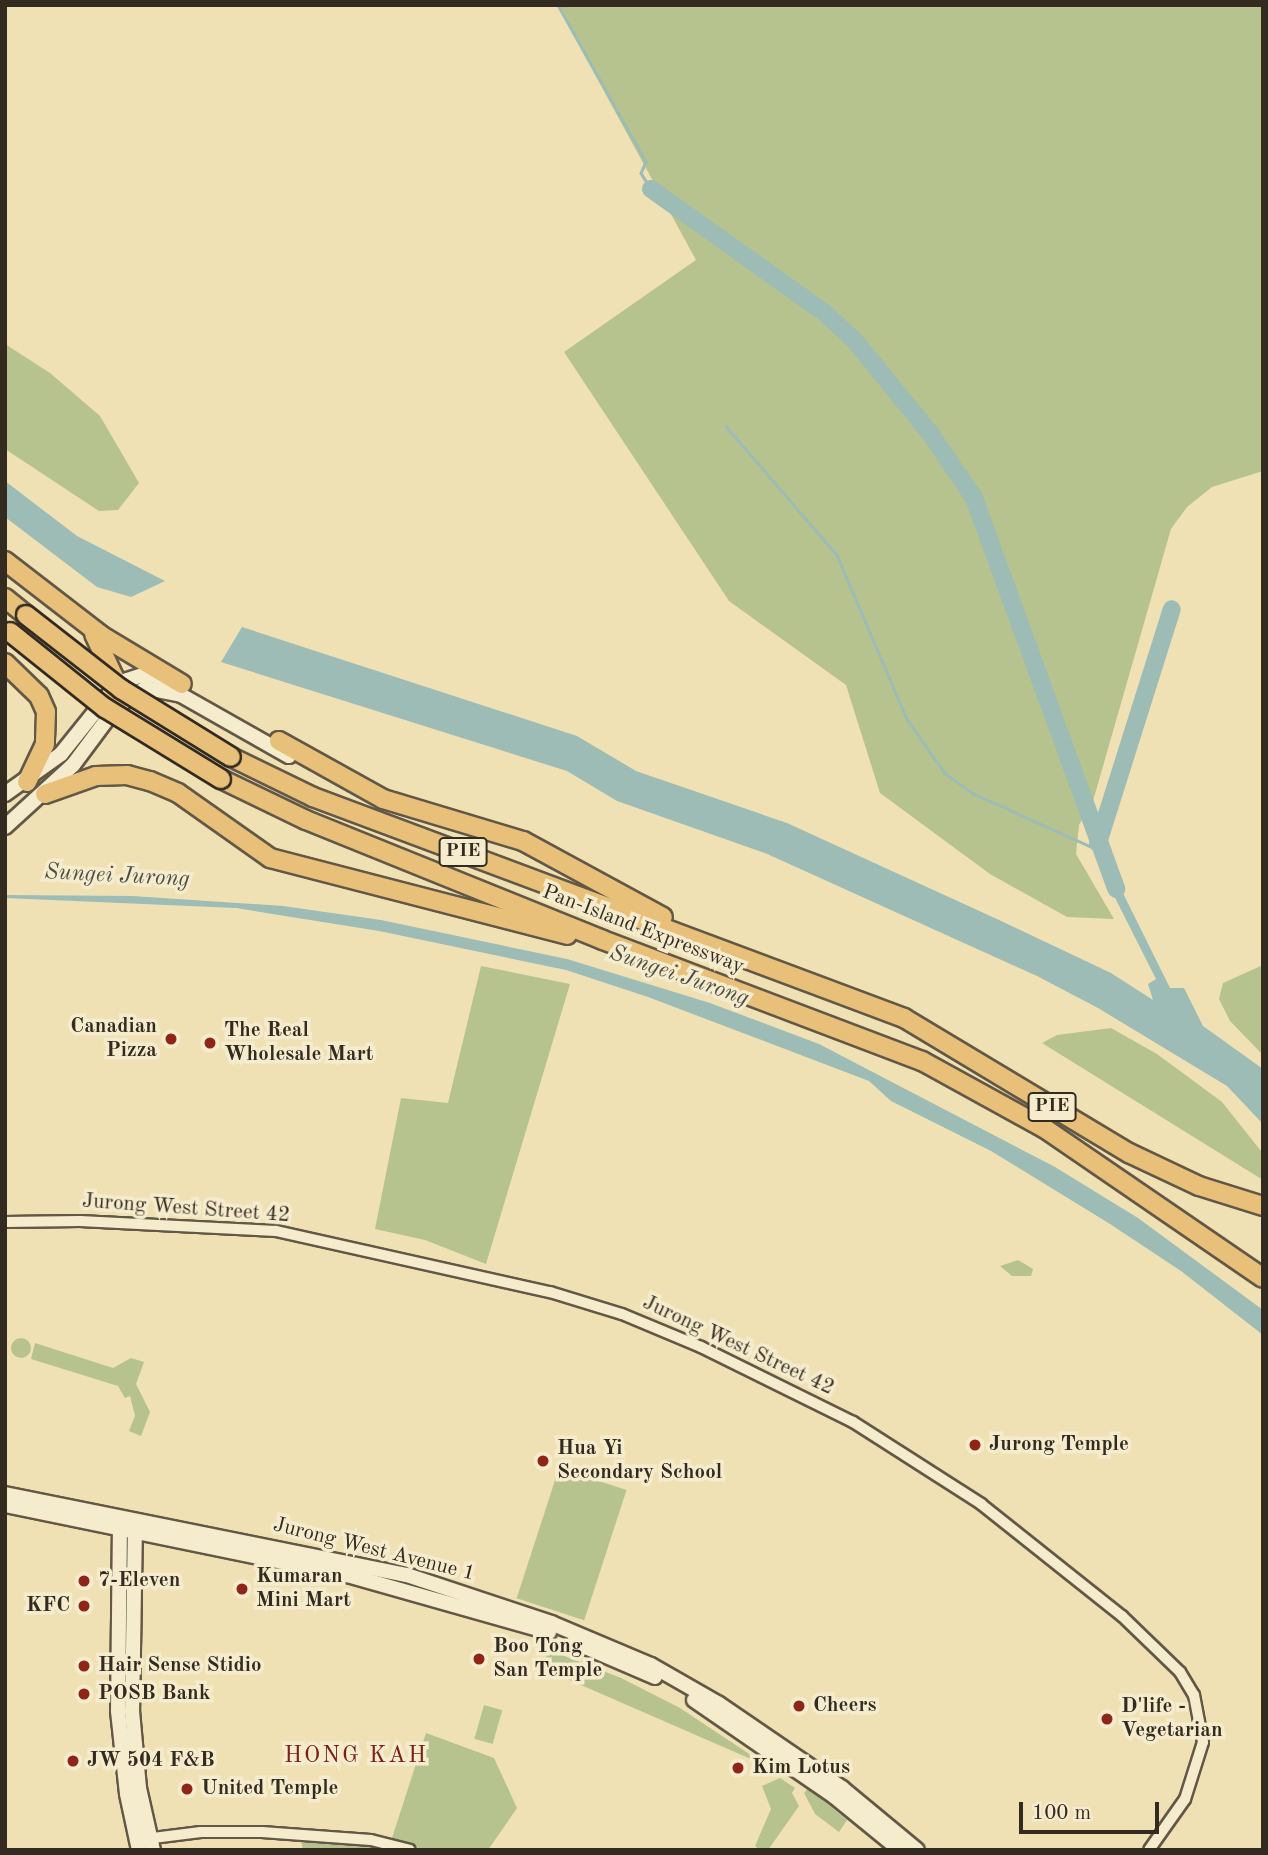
<!DOCTYPE html>
<style>
body{margin:0}
#map{position:relative;width:1268px;height:1855px;overflow:hidden;background:#efe1b4;font-family:"Old Standard TT",serif}
div>[style]{position:absolute}
[style*='--x']{left:calc(var(--x)*1px);top:calc(var(--y)*1px);width:calc(var(--w)*1px);rotate:calc(var(--a)*1deg)}
.green>*{inset:0;background:#b6c38f;transform-origin:0 0}
.round{border-radius:50%}
.water>*{inset:0;background:#9cbcb5}
.stream>*{height:2.5px;margin:-1.25px;padding:0 1.25px;transform-origin:1.25px;border-radius:1.25px;background:#9cbcb5}
.river>*{height:18px;margin:-9px;padding:0 9px;transform-origin:9px;border-radius:9px;background:#9cbcb5}
.roads{filter:drop-shadow(2px 0 #625845) drop-shadow(-2px 0 #625845) drop-shadow(0 2px #625845) drop-shadow(0 -2px #625845)}
.street>*{height:10px;margin:-5px;padding:0 5px;transform-origin:5px;border-radius:5px;background:#f5ecce}
.secondary>*{height:14px;margin:-7px;padding:0 7px;transform-origin:7px;border-radius:7px;background:#f5ecce}
.highway>*{height:18px;margin:-9px;padding:0 9px;transform-origin:9px;border-radius:9px;background:#e8c07a}
.bridges{filter:drop-shadow(2px 0 #332a20) drop-shadow(-2px 0 #332a20) drop-shadow(0 2px #332a20) drop-shadow(0 -2px #332a20)}
.highway-bridge>*{height:18px;margin:-9px;padding:0 9px;transform-origin:9px;border-radius:9px;background:#e8c07a}
.dots>*{width:19px;height:19px;translate:-50% -50%;box-sizing:border-box;border:4px solid #f5ecce;border-radius:50%}
span{translate:-50% -50%;white-space:nowrap;text-align:center;line-height:1.15;-webkit-text-stroke:7px #f5ecce;paint-order:stroke}
.shield-label span{padding:2px 5px;background:#f5ecce;border:2px solid;border-radius:5px;-webkit-text-stroke-width:0}
.shield-label{font-size:19px;color:#332a20;font-weight:700}
.street-label{font-size:21px;color:#332a20}
.poi-label{font-size:21px;color:#332a20;font-weight:700}
.right{translate:-100% -50%;text-align:right}
.left{translate:0 -50%;text-align:left}
.water-label{font-size:23px;color:#4d4e45;font-style:italic}
.neighbourhood-label{font-size:23px;color:#7a1f14;letter-spacing:2px}
.frame{position:absolute;inset:0;border:7px solid #332a20;pointer-events:none}
.scale{position:absolute;left:1019px;top:1802px;width:140px;height:32px;box-sizing:border-box;border:4px solid #332a20;border-top:0;padding-left:9px;font-size:21px;line-height:24px;white-space:nowrap;color:#332a20;-webkit-text-stroke:5px #f5ecce;paint-order:stroke}
</style>
<div id="map">
<div class="green">
<div style="clip-path:polygon(557px 5px,1263px 5px,1263px 471px,1212px 487px,1187px 507px,1171px 529px,1093px 801px,1079px 825px,1076px 854px,1114px 919px,1067px 917px,990px 874px,880px 793px,846px 685px,729px 601px,564px 352px,696px 260px)"></div>
<div style="clip-path:polygon(5px 344px,50px 373px,100px 416px,139px 483px,118px 510px,99px 511px,5px 449px)"></div>
<div style="clip-path:polygon(1263px 965px,1263px 1055px,1230px 1021px,1219px 999px,1223px 983px)"></div>
<div style="clip-path:polygon(481px 966px,570px 984px,486px 1264px,425px 1240px,375px 1229px,401px 1098px,448px 1103px)"></div>
<div style="clip-path:polygon(1111px 1028px,1157px 1054px,1222px 1102px,1261px 1151px,1263px 1180px,1042px 1043px,1057px 1035px)"></div>
<div style="clip-path:polygon(1018px 1260px,1033px 1269px,1031px 1276px,1012px 1276px,1000px 1266px)"></div>
<div class="round" style="left:11px;top:1338px;width:20px;height:20px"></div>
<div style="clip-path:polygon(35px 1343px,113px 1368px,131px 1358px,144px 1362px,136px 1384px,150px 1412px,141px 1436px,129px 1431px,135px 1416px,130px 1396px,125px 1398px,118px 1386px,31px 1359px)"></div>
<div style="left:559px;top:1468px;width:71px;height:137px;rotate:18deg"></div>
<div style="clip-path:polygon(549px 1650px,621px 1678px,680px 1708px,769px 1767px,542px 1668px)"></div>
<div style="left:484px;top:1705px;width:19px;height:35px;rotate:16deg"></div>
<div style="clip-path:polygon(426px 1733px,494px 1758px,517px 1808px,488px 1850px,424px 1850px,392px 1838px)"></div>
<div style="clip-path:polygon(780px 1778px,795px 1788px,792px 1793px,799px 1806px,768px 1850px,760px 1850px,755px 1846px,771px 1809px,762px 1786px)"></div>
<div style="clip-path:polygon(808px 1788px,847px 1820px,839px 1832px,815px 1814px,804px 1793px)"></div>
<div style="clip-path:polygon(301px 1841px,336px 1841px,397px 1850px,303px 1850px)"></div>
</div>
<div class="water">
<div style="clip-path:polygon(5px 481px,77px 536px,165px 581px,131px 597px,97px 587px,5px 517px)"></div>
<div style="clip-path:polygon(242px 627px,577px 736px,636px 771px,787px 823px,999px 920px,1111px 973px,1153px 1000px,1148px 984px,1156px 979px,1102px 872px,1110px 867px,1170px 988px,1184px 988px,1203px 1026px,1263px 1069px,1263px 1124px,1227px 1086px,1098px 1008px,1037px 976px,765px 853px,617px 801px,567px 771px,221px 662px)"></div>
<div style="clip-path:polygon(5px 895px,132px 896px,283px 906px,381px 920px,567px 959px,710px 1003px,819px 1044px,1055px 1167px,1138px 1218px,1263px 1310px,1263px 1335px,1181px 1271px,1110px 1224px,991px 1151px,891px 1101px,869px 1081px,648px 997px,566px 970px,379px 931px,236px 908px,5px 898px)"></div>
</div>
<div class="stream">
<div style="--x:558;--y:5;--w:180;--a:60.7"></div>
<div style="--x:646;--y:162;--w:12;--a:114"></div>
<div style="--x:641;--y:173;--w:19;--a:58"></div>
<div style="--x:726;--y:426;--w:170;--a:49.3"></div>
<div style="--x:837;--y:555;--w:178;--a:66.9"></div>
<div style="--x:907;--y:719;--w:66;--a:54.9"></div>
<div style="--x:945;--y:773;--w:36;--a:36"></div>
<div style="--x:974;--y:794;--w:139;--a:24.2"></div>
</div>
<div class="river">
<div style="--x:651;--y:189;--w:214;--a:35.5"></div>
<div style="--x:825;--y:313;--w:41;--a:43"></div>
<div style="--x:855;--y:341;--w:119;--a:50.8"></div>
<div style="--x:930;--y:433;--w:78;--a:55.9"></div>
<div style="--x:974;--y:498;--w:416;--a:70"></div>
<div style="--x:1098;--y:843;--w:245;--a:-72.5"></div>
</div>
<div class="roads">
<div class="street">
<div style="--x:5;--y:1222;--w:75;--a:-0.8"></div>
<div style="--x:80;--y:1221;--w:196;--a:2.9"></div>
<div style="--x:276;--y:1231;--w:281;--a:12.6"></div>
<div style="--x:550;--y:1292;--w:75;--a:17"></div>
<div style="--x:622;--y:1314;--w:86;--a:22.7"></div>
<div style="--x:701;--y:1347;--w:169;--a:26.3"></div>
<div style="--x:853;--y:1422;--w:152;--a:32.6"></div>
<div style="--x:981;--y:1504;--w:180;--a:38.5"></div>
<div style="--x:1122;--y:1616;--w:81;--a:44"></div>
<div style="--x:1180;--y:1672;--w:27;--a:59"></div>
<div style="--x:1194;--y:1695;--w:48;--a:79.2"></div>
<div style="--x:1203;--y:1742;--w:60;--a:107.5"></div>
<div style="--x:1185;--y:1799;--w:62;--a:125.2"></div>
<div style="--x:145;--y:1839;--w:56;--a:-7.1"></div>
<div style="--x:201;--y:1832;--w:61;--a:0"></div>
<div style="--x:262;--y:1832;--w:109;--a:4.2"></div>
<div style="--x:371;--y:1840;--w:40;--a:14.4"></div>
</div>
<div class="secondary">
<div style="--x:5;--y:794;--w:69;--a:-35.5"></div>
<div style="--x:61;--y:754;--w:91;--a:-51.2"></div>
<div style="--x:118;--y:683;--w:28;--a:-18"></div>
<div style="--x:145;--y:674;--w:24;--a:12"></div>
<div style="--x:5;--y:827;--w:92;--a:-42.4"></div>
<div style="--x:73;--y:765;--w:74;--a:-53.3"></div>
<div style="--x:117;--y:706;--w:34;--a:-32"></div>
<div style="--x:146;--y:688;--w:36;--a:11"></div>
<div style="--x:181;--y:695;--w:124;--a:29.5"></div>
<div style="--x:5;--y:1494;--w:410;--a:11.4"></div>
<div style="--x:407;--y:1575;--w:152;--a:18.4"></div>
<div style="--x:551;--y:1623;--w:108;--a:22.8"></div>
<div style="--x:651;--y:1665;--w:78;--a:29.8"></div>
<div style="--x:719;--y:1704;--w:149;--a:34.3"></div>
<div style="--x:842;--y:1788;--w:97;--a:39.6"></div>
<div style="--x:5;--y:1505;--w:349;--a:11.6"></div>
<div style="--x:347;--y:1575;--w:210;--a:15.8"></div>
<div style="--x:120;--y:1521;--w:190;--a:90.6"></div>
<div style="--x:118;--y:1711;--w:83;--a:83.8"></div>
<div style="--x:127;--y:1794;--w:57;--a:77.9"></div>
<div style="--x:135;--y:1524;--w:187;--a:90.9"></div>
<div style="--x:132;--y:1711;--w:77;--a:84.8"></div>
<div style="--x:139;--y:1788;--w:64;--a:77.3"></div>
<div style="--x:574;--y:1642;--w:88;--a:23.4"></div>
<div style="--x:694;--y:1700;--w:171;--a:34.5"></div>
<div style="--x:835;--y:1797;--w:84;--a:39.2"></div>
</div>
<div class="highway">
<div style="--x:5;--y:561;--w:123;--a:37.7"></div>
<div style="--x:102;--y:636;--w:93;--a:31"></div>
<div style="--x:5;--y:598;--w:27;--a:39"></div>
<div style="--x:94;--y:634;--w:47;--a:65.1"></div>
<div style="--x:114;--y:677;--w:29;--a:84"></div>
<div style="--x:5;--y:663;--w:47;--a:44.1"></div>
<div style="--x:39;--y:696;--w:17;--a:66"></div>
<div style="--x:46;--y:712;--w:32;--a:92"></div>
<div style="--x:45;--y:744;--w:42;--a:115.3"></div>
<div style="--x:279;--y:741;--w:119;--a:29.1"></div>
<div style="--x:383;--y:799;--w:146;--a:16.7"></div>
<div style="--x:523;--y:841;--w:159;--a:28.5"></div>
<div style="--x:231;--y:757;--w:91;--a:26"></div>
<div style="--x:313;--y:797;--w:631;--a:20.5"></div>
<div style="--x:904;--y:1018;--w:262;--a:31"></div>
<div style="--x:1129;--y:1153;--w:77;--a:25.2"></div>
<div style="--x:1199;--y:1186;--w:67;--a:17.4"></div>
<div style="--x:221;--y:779;--w:94;--a:25.8"></div>
<div style="--x:306;--y:820;--w:320;--a:22"></div>
<div style="--x:603;--y:940;--w:341;--a:20.8"></div>
<div style="--x:922;--y:1061;--w:139;--a:28.8"></div>
<div style="--x:1044;--y:1128;--w:265;--a:34.4"></div>
<div style="--x:45;--y:794;--w:54;--a:-19.4"></div>
<div style="--x:96;--y:776;--w:31;--a:-2"></div>
<div style="--x:127;--y:775;--w:24;--a:15"></div>
<div style="--x:150;--y:781;--w:30;--a:23"></div>
<div style="--x:178;--y:793;--w:113;--a:35.2"></div>
<div style="--x:270;--y:858;--w:307;--a:14.5"></div>
</div>
</div>
<div class="bridges">
<div class="highway-bridge">
<div style="--x:26;--y:615;--w:120;--a:37.9"></div>
<div style="--x:121;--y:689;--w:129;--a:31.7"></div>
<div style="--x:10;--y:632;--w:122;--a:38.7"></div>
<div style="--x:105;--y:708;--w:136;--a:31.5"></div>
</div>
</div>
<div class="dots">
<div style="left:171px;top:1039px;background:#8f2418"></div>
<div style="left:210px;top:1043px;background:#8f2418"></div>
<div style="left:975px;top:1445px;background:#8f2418"></div>
<div style="left:543px;top:1461px;background:#8f2418"></div>
<div style="left:84px;top:1581px;background:#8f2418"></div>
<div style="left:242px;top:1589px;background:#8f2418"></div>
<div style="left:84px;top:1606px;background:#8f2418"></div>
<div style="left:479px;top:1659px;background:#8f2418"></div>
<div style="left:84px;top:1666px;background:#8f2418"></div>
<div style="left:84px;top:1694px;background:#8f2418"></div>
<div style="left:799px;top:1706px;background:#8f2418"></div>
<div style="left:1107px;top:1719px;background:#8f2418"></div>
<div style="left:73px;top:1761px;background:#8f2418"></div>
<div style="left:738px;top:1768px;background:#8f2418"></div>
<div style="left:187px;top:1789px;background:#8f2418"></div>
</div>
<div class="shield-label">
<span style="left:463px;top:852px">PIE</span>
<span style="left:1052px;top:1107px">PIE</span>
</div>
<div class="street-label">
<span style="left:643px;top:930px;rotate:21deg">Pan-Island Expressway</span>
<span style="left:186px;top:1209px;rotate:4deg">Jurong West Street 42</span>
<span style="left:738px;top:1346px;rotate:25deg">Jurong West Street 42</span>
<span style="left:374px;top:1550px;rotate:14deg">Jurong West Avenue 1</span>
</div>
<div class="poi-label">
<span class="right" style="left:157px;top:1039px">Canadian<br>Pizza</span>
<span class="left" style="left:224px;top:1043px">The Real<br>Wholesale Mart</span>
<span class="left" style="left:989px;top:1445px">Jurong Temple</span>
<span class="left" style="left:557px;top:1461px">Hua Yi<br>Secondary School</span>
<span class="left" style="left:256px;top:1589px">Kumaran<br>Mini Mart</span>
<span class="left" style="left:98px;top:1581px">7-Eleven</span>
<span class="right" style="left:70px;top:1606px">KFC</span>
<span class="left" style="left:493px;top:1659px">Boo Tong<br>San Temple</span>
<span class="left" style="left:98px;top:1666px">Hair Sense Stidio</span>
<span class="left" style="left:98px;top:1694px">POSB Bank</span>
<span class="left" style="left:813px;top:1706px">Cheers</span>
<span class="left" style="left:1121px;top:1719px">D'life -<br>Vegetarian</span>
<span class="left" style="left:87px;top:1761px">JW 504 F&amp;B</span>
<span class="left" style="left:752px;top:1768px">Kim Lotus</span>
<span class="left" style="left:201px;top:1789px">United Temple</span>
</div>
<div class="water-label">
<span style="left:117px;top:876px;rotate:3deg">Sungei Jurong</span>
<span style="left:679px;top:976px;rotate:19deg">Sungei Jurong</span>
</div>
<div class="neighbourhood-label">
<span style="left:356px;top:1756px">HONG KAH</span>
</div>
<div class="frame"></div>
<div class="scale">100 m</div>
</div>
